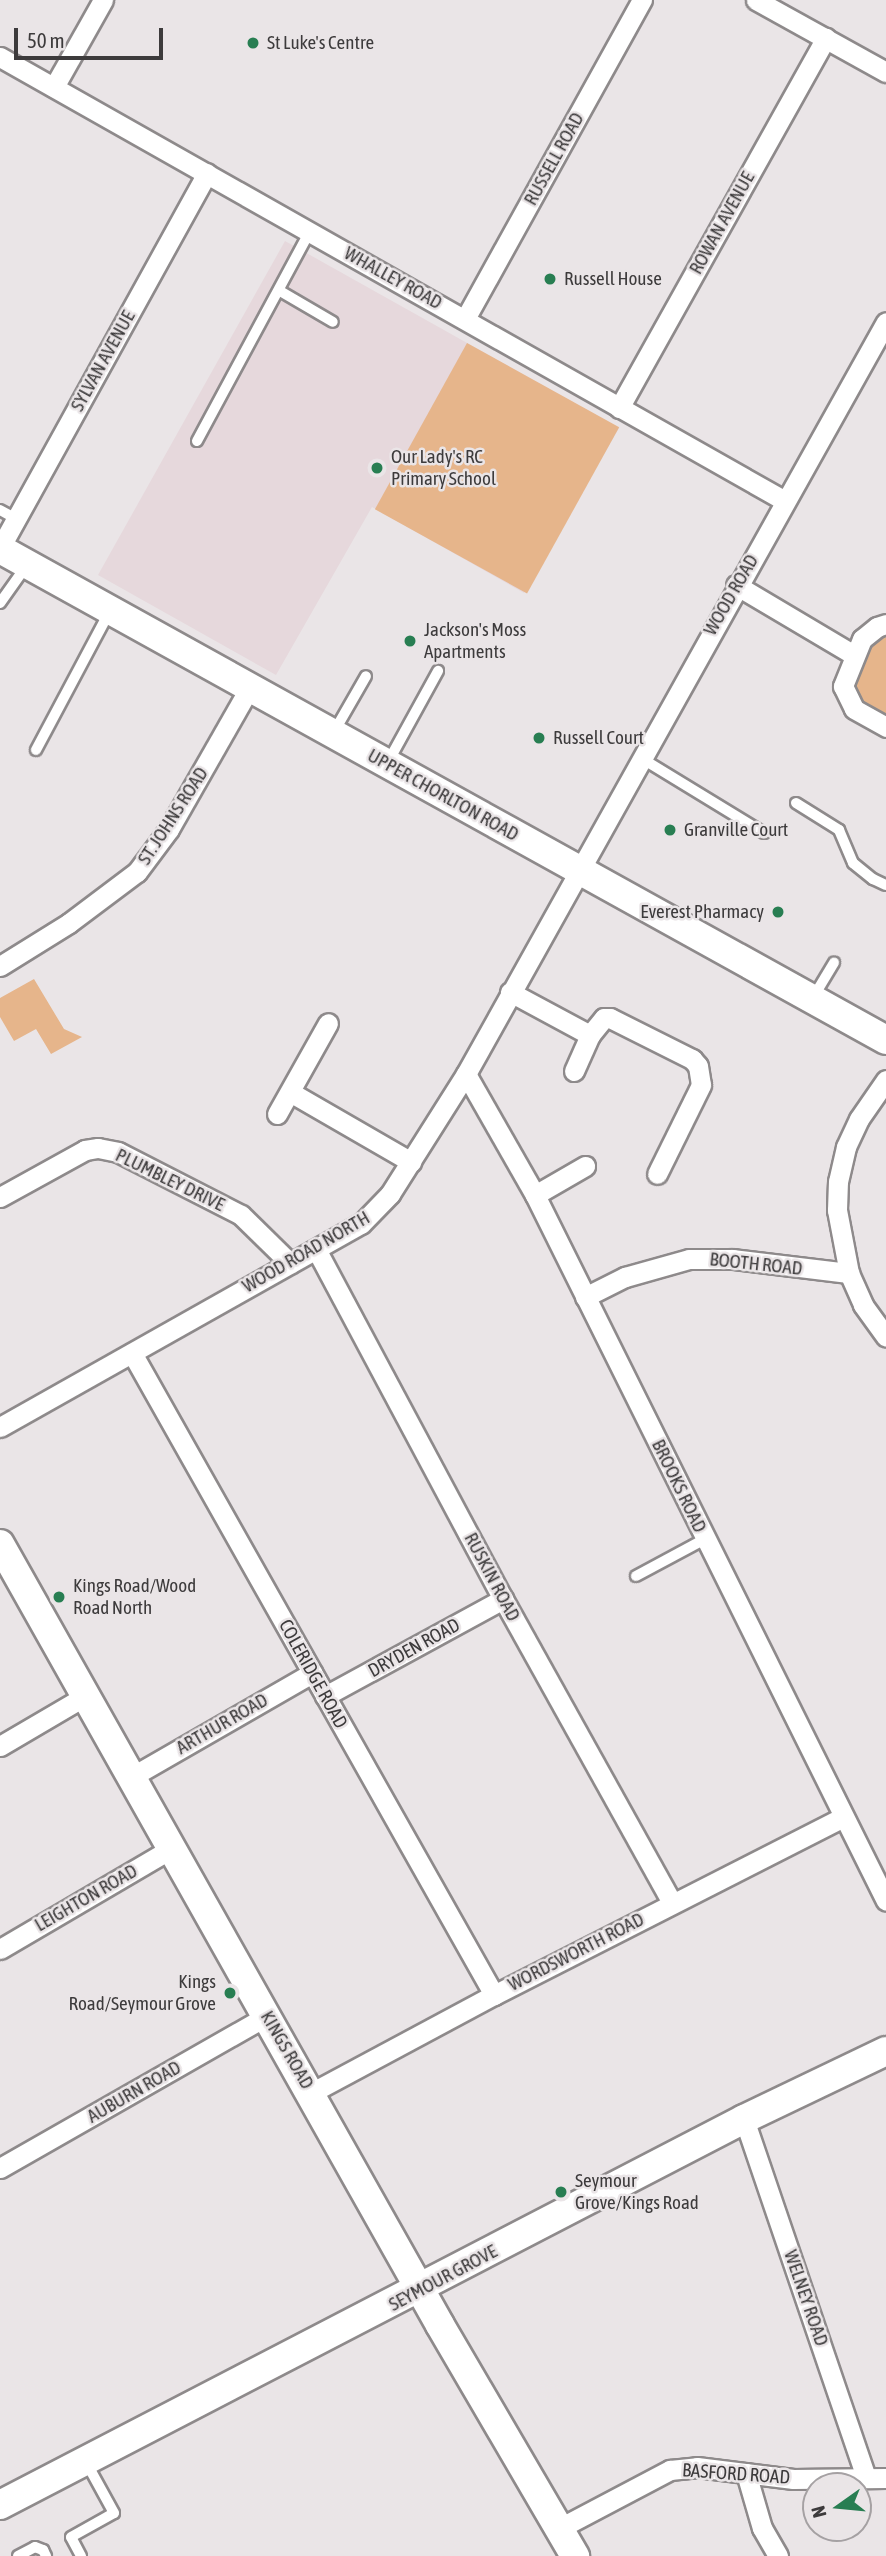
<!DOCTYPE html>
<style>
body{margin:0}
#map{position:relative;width:886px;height:2556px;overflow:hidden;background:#eae5e7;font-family:"Asap Condensed",sans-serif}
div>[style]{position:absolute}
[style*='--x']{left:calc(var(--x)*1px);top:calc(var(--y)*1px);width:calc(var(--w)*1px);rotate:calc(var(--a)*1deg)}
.built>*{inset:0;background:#e6d8dc}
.green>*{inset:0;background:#e6b58b;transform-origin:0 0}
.roads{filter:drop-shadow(2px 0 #8e8a8b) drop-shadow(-2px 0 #8e8a8b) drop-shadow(0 2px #8e8a8b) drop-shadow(0 -2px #8e8a8b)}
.lane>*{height:10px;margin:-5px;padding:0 5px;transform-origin:5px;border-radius:5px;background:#fff}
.street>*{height:19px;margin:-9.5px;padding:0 9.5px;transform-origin:9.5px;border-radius:9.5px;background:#fff}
.secondary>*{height:28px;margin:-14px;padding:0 14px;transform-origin:14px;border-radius:14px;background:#fff}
.dots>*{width:19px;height:19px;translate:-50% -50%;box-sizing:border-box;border:4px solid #eae5e7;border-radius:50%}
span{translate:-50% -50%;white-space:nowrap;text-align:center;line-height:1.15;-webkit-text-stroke:5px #eae5e7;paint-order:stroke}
.poi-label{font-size:19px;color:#3d3b3c}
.left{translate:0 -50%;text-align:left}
.right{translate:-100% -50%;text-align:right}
.street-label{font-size:19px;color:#3d3b3c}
.north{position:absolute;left:802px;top:2472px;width:70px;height:70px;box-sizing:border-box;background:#eae5e7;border:2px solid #a5a1a3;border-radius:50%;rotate:255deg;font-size:19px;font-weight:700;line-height:28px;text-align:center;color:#3d3b3c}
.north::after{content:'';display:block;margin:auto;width:24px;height:32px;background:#287e52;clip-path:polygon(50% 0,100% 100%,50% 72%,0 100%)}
.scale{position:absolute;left:14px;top:28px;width:149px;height:32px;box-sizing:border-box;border:4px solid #3d3b3c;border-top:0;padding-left:9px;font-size:21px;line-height:24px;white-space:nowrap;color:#3d3b3c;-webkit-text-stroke:5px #eae5e7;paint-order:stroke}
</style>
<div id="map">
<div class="built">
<div style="clip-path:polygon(285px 241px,619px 428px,524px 593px,372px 507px,276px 675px,98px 575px)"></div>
</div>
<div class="green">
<div style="left:467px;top:343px;width:174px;height:190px;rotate:29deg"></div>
<div style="clip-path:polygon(886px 632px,886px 719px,856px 701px,852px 694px,852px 677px,858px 665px,873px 641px)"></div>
<div style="clip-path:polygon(34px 979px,64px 1029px,82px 1037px,51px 1054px,36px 1029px,14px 1041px,0 1017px,0 998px)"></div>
</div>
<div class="roads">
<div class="lane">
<div style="--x:280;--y:291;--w:61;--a:30.3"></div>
<div style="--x:197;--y:441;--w:238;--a:-61.7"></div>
<div style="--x:0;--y:510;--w:18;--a:29"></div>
<div style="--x:0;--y:603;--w:47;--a:-54.6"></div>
<div style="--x:335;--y:730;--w:62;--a:-60.1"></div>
<div style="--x:36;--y:750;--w:157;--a:-62"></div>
<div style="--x:641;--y:758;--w:144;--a:31.4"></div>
<div style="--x:388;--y:762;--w:104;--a:-61.2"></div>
<div style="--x:796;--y:803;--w:51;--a:32.1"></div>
<div style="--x:839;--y:830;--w:36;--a:67"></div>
<div style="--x:853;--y:863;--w:26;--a:39"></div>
<div style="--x:873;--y:879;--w:14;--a:25"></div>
<div style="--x:814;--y:996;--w:39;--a:-59"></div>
<div style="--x:636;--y:1576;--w:78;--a:-28.2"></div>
<div style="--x:18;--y:2556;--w:19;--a:-28"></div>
<div style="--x:35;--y:2547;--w:9;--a:21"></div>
<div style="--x:43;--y:2550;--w:7;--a:63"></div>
<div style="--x:81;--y:2556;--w:21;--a:-118"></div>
<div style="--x:71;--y:2537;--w:49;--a:-29.2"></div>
<div style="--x:114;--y:2513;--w:58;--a:-118.8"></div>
</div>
<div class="street">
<div style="--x:756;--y:0;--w:149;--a:29"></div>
<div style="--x:0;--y:57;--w:902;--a:29.49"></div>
<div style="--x:54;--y:87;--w:100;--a:-60.6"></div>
<div style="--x:465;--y:319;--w:365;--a:-61"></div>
<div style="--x:619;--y:408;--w:424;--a:-60.8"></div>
<div style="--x:0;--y:548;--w:428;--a:-61.1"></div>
<div style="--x:736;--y:585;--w:137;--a:30.7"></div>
<div style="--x:886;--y:624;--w:9;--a:162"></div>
<div style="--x:877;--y:627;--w:19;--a:141"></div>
<div style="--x:862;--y:639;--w:51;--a:112"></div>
<div style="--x:843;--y:686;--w:25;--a:64"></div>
<div style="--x:854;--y:709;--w:37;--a:29"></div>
<div style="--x:0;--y:966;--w:81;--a:-31.9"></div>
<div style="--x:69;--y:923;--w:85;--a:-36.9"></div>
<div style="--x:137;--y:872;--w:54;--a:-53.3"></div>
<div style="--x:169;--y:829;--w:163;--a:-60.3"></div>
<div style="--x:510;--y:992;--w:91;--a:28.3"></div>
<div style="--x:574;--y:1071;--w:39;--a:-66"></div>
<div style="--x:590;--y:1035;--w:22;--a:-51"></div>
<div style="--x:604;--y:1018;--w:6;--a:0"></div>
<div style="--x:610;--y:1018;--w:92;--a:26.6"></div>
<div style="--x:692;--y:1059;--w:9;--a:49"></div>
<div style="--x:698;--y:1066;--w:19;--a:81"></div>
<div style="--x:701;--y:1085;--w:99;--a:116.3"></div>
<div style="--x:466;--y:1074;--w:139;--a:60.3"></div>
<div style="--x:535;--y:1195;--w:788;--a:63.56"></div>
<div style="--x:886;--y:1080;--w:47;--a:124.7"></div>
<div style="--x:859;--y:1119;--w:31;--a:115"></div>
<div style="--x:846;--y:1147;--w:35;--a:103"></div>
<div style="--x:838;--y:1181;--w:29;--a:92"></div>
<div style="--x:837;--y:1210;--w:64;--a:79.2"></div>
<div style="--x:849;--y:1273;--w:35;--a:66"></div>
<div style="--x:863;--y:1305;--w:39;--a:54"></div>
<div style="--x:290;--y:1092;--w:140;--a:30"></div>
<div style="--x:277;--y:1114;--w:104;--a:-60.7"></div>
<div style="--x:535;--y:1195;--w:58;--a:-30.1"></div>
<div style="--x:0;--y:1197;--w:97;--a:-28.9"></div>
<div style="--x:85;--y:1150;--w:13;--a:-9"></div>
<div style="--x:98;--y:1148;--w:20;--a:11"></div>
<div style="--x:118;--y:1152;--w:138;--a:27.1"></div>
<div style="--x:241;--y:1215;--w:69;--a:44.4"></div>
<div style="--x:316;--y:1249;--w:397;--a:61.9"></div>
<div style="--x:503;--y:1599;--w:348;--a:60.9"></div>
<div style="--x:585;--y:1297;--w:45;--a:-26.6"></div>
<div style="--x:625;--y:1277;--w:66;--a:-15.7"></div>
<div style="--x:689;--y:1259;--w:44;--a:0"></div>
<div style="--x:733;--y:1259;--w:117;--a:6.9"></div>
<div style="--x:132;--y:1353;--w:737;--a:60.58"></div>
<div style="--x:0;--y:1427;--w:414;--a:-29.4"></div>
<div style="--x:361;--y:1224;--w:42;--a:-46"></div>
<div style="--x:390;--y:1194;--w:142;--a:-57.7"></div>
<div style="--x:466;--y:1074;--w:861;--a:-60.82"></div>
<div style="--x:325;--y:1696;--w:203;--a:-28.6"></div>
<div style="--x:0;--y:1746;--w:101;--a:-30.4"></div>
<div style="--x:133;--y:1776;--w:207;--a:-29.9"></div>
<div style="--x:0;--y:1949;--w:199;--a:-30.4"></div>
<div style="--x:311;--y:2093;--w:208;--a:-28.2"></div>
<div style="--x:494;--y:1995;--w:392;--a:-27"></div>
<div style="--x:744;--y:2119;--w:379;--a:71.2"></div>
<div style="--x:0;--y:2168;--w:307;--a:-29.7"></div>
<div style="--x:746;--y:2473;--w:57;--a:73.8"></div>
<div style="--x:762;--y:2528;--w:32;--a:60"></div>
<div style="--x:558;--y:2529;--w:127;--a:-27.8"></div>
<div style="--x:670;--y:2470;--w:27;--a:-6"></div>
<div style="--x:697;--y:2467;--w:97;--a:7.1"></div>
<div style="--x:793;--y:2479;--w:93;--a:-0.6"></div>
</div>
<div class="secondary">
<div style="--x:0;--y:549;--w:1013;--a:28.99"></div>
<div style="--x:0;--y:1544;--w:896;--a:60.6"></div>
<div style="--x:440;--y:2325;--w:268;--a:59.7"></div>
<div style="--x:0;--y:2505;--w:838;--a:-27.42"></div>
<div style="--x:744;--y:2119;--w:157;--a:-25.6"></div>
</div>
</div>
<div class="dots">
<div style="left:253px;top:43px;background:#287e52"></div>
<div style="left:550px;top:279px;background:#287e52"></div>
<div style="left:377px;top:468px;background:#287e52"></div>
<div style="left:410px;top:641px;background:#287e52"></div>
<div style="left:539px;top:738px;background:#287e52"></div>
<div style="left:670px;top:830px;background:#287e52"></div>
<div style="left:778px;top:912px;background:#287e52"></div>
<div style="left:59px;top:1597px;background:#287e52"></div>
<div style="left:230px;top:1993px;background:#287e52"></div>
<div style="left:561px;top:2192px;background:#287e52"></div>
</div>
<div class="poi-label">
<span class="left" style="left:267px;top:43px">St Luke's Centre</span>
<span class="left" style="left:564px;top:279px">Russell House</span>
<span class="left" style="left:391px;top:468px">Our Lady's RC<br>Primary School</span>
<span class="left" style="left:424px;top:641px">Jackson's Moss<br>Apartments</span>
<span class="left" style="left:553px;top:738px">Russell Court</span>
<span class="left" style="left:684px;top:830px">Granville Court</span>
<span class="right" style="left:764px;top:912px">Everest Pharmacy</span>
<span class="left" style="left:73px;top:1597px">Kings Road/Wood<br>Road North</span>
<span class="right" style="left:216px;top:1993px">Kings<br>Road/Seymour Grove</span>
<span class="left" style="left:575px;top:2192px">Seymour<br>Grove/Kings Road</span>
</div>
<div class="street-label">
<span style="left:554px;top:159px;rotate:-61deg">RUSSELL ROAD</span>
<span style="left:722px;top:223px;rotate:-61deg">ROWAN AVENUE</span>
<span style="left:393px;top:278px;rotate:29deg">WHALLEY ROAD</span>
<span style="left:103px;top:361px;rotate:-61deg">SYLVAN AVENUE</span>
<span style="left:731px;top:595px;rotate:-60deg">WOOD ROAD</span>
<span style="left:443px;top:795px;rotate:29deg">UPPER CHORLTON ROAD</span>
<span style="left:173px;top:816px;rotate:-57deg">ST. JOHNS ROAD</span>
<span style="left:170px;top:1180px;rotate:26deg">PLUMBLEY DRIVE</span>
<span style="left:306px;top:1252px;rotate:-30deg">WOOD ROAD NORTH</span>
<span style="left:756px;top:1264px;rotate:6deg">BOOTH ROAD</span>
<span style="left:679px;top:1486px;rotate:64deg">BROOKS ROAD</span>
<span style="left:492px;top:1577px;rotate:62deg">RUSKIN ROAD</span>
<span style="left:414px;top:1648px;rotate:-29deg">DRYDEN ROAD</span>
<span style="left:313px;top:1674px;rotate:61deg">COLERIDGE ROAD</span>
<span style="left:222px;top:1724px;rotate:-30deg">ARTHUR ROAD</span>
<span style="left:86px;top:1898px;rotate:-30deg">LEIGHTON ROAD</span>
<span style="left:576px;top:1952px;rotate:-27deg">WORDSWORTH ROAD</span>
<span style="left:287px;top:2050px;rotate:60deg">KINGS ROAD</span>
<span style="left:134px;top:2092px;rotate:-30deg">AUBURN ROAD</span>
<span style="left:443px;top:2278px;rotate:-28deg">SEYMOUR GROVE</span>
<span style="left:806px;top:2298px;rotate:71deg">WELNEY ROAD</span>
<span style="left:736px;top:2474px;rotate:4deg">BASFORD ROAD</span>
</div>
<div class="north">N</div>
<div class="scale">50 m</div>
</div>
